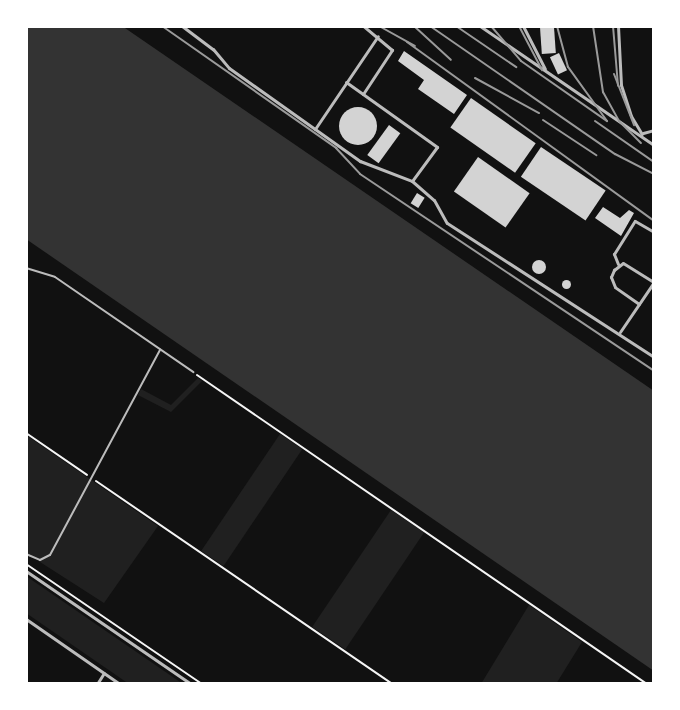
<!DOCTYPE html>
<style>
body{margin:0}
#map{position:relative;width:680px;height:710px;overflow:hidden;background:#111;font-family:"Nunito Sans",sans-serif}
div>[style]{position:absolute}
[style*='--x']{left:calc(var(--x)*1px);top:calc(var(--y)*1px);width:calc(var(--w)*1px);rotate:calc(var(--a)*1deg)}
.green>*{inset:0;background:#202020;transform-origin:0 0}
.water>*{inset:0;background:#333}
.building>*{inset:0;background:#d3d3d3;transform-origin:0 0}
.round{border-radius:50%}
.path>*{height:2px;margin:-1px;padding:0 1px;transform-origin:1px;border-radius:1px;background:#f5f5f5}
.service>*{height:2px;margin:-1px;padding:0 1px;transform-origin:1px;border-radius:1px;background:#bcbcbc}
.minor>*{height:3px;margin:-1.5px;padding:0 1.5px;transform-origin:1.5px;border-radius:1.5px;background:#bcbcbc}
.rail>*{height:2px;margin:-1px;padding:0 1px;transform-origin:1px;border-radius:1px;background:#9a9a9a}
span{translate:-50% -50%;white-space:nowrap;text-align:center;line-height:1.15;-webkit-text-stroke:6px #fff;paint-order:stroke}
.frame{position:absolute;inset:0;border:28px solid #fff;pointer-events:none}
</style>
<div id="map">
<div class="green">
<div style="clip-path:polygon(198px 378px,202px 381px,171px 412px,138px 395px,141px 389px,171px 405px)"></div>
<div style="left:280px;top:434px;width:27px;height:141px;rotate:34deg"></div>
<div style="clip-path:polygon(26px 435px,158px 526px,104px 603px,26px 553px)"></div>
<div style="left:391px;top:510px;width:40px;height:141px;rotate:34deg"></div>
<div style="clip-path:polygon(26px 576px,183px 684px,129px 684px,26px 613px)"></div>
<div style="clip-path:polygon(529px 605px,582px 642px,556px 684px,481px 684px)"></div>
</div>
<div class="water">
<div style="clip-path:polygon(26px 26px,122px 26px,654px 391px,654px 671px,26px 239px)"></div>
</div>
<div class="building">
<div style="left:554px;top:27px;width:26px;height:14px;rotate:86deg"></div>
<div style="clip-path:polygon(404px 51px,467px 95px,454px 114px,418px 89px,424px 80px,398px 61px)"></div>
<div style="left:559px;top:53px;width:19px;height:10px;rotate:65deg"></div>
<div style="left:471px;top:98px;width:79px;height:36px;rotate:35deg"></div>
<div class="round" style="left:339px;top:107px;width:38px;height:38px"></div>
<div style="left:389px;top:125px;width:14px;height:37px;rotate:36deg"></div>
<div style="left:541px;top:147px;width:78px;height:36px;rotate:34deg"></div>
<div style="left:478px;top:157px;width:63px;height:42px;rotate:35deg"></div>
<div style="left:417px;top:193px;width:9px;height:12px;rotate:32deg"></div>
<div style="clip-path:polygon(603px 207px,620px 218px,629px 210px,634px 213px,621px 236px,595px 218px)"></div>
<div class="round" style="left:532px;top:260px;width:14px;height:14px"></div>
<div class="round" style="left:561.5px;top:279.5px;width:9px;height:9px"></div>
</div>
<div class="path">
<div style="--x:197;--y:375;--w:546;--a:34.48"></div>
<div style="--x:26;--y:433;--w:74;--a:34.5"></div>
<div style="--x:96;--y:481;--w:359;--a:34.4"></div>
<div style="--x:26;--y:564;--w:213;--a:34.3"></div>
</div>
<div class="service">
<div style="--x:26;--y:268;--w:30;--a:17"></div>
<div style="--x:55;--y:277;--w:168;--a:34.5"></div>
<div style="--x:26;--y:554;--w:15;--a:23"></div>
<div style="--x:40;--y:560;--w:11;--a:-27"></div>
<div style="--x:50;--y:555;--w:233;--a:-61.8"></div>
</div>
<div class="minor">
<div style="--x:182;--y:26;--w:39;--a:37"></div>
<div style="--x:213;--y:49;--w:25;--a:50"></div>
<div style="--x:229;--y:68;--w:161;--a:35.4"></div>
<div style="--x:360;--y:161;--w:56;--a:21"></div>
<div style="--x:412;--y:181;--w:29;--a:41"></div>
<div style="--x:434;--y:200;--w:26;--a:61"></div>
<div style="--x:447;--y:223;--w:247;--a:32.9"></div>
<div style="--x:480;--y:26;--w:211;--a:34.4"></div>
<div style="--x:523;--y:26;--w:48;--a:62.9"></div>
<div style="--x:618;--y:26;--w:59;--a:87.1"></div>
<div style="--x:621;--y:85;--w:33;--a:72"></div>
<div style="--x:631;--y:116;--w:21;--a:59"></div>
<div style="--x:346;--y:82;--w:112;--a:35.5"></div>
<div style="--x:437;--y:147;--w:42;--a:126.3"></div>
<div style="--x:363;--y:94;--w:53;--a:-56.6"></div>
<div style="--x:392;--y:50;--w:38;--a:-140"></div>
<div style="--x:315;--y:129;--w:112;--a:-55.9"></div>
<div style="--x:643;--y:133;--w:11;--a:-15"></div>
<div style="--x:618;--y:264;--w:11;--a:-112"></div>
<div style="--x:614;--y:254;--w:39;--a:-58"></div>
<div style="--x:635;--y:221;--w:22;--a:30"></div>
<div style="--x:639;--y:304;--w:29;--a:-145"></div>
<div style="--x:615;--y:287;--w:11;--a:-112"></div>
<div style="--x:611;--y:277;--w:8;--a:-67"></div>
<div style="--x:614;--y:270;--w:11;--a:-38"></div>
<div style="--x:623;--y:263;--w:36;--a:32"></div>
<div style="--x:620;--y:332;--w:60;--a:-55.8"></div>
<div style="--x:26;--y:571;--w:200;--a:34.4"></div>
<div style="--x:26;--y:619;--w:114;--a:34.7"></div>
<div style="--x:97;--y:684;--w:13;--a:-58"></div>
</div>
<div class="rail">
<div style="--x:162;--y:26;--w:213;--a:35"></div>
<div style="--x:336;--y:148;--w:35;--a:47"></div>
<div style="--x:360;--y:174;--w:354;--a:33.8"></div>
<div style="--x:379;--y:26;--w:41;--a:29.1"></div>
<div style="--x:414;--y:26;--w:50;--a:42.6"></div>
<div style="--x:430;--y:26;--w:225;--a:34.7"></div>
<div style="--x:615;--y:154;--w:44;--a:27.1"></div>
<div style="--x:456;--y:26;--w:73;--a:34.3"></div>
<div style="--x:491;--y:26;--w:46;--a:49.4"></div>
<div style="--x:521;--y:61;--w:105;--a:34.9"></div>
<div style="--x:607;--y:121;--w:67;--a:-125.8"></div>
<div style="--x:568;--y:67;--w:42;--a:-105"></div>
<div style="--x:519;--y:26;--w:50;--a:62.4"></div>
<div style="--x:593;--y:26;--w:67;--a:81.4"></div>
<div style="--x:603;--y:92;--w:33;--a:61"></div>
<div style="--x:619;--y:121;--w:31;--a:45"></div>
<div style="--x:613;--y:26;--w:60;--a:85.2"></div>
<div style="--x:407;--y:42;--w:305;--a:35.9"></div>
<div style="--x:614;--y:74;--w:55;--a:68.6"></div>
<div style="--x:475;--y:78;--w:73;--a:28.7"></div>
<div style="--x:543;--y:120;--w:64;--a:33.4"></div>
<div style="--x:595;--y:121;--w:72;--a:34.8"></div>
</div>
<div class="frame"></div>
</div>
